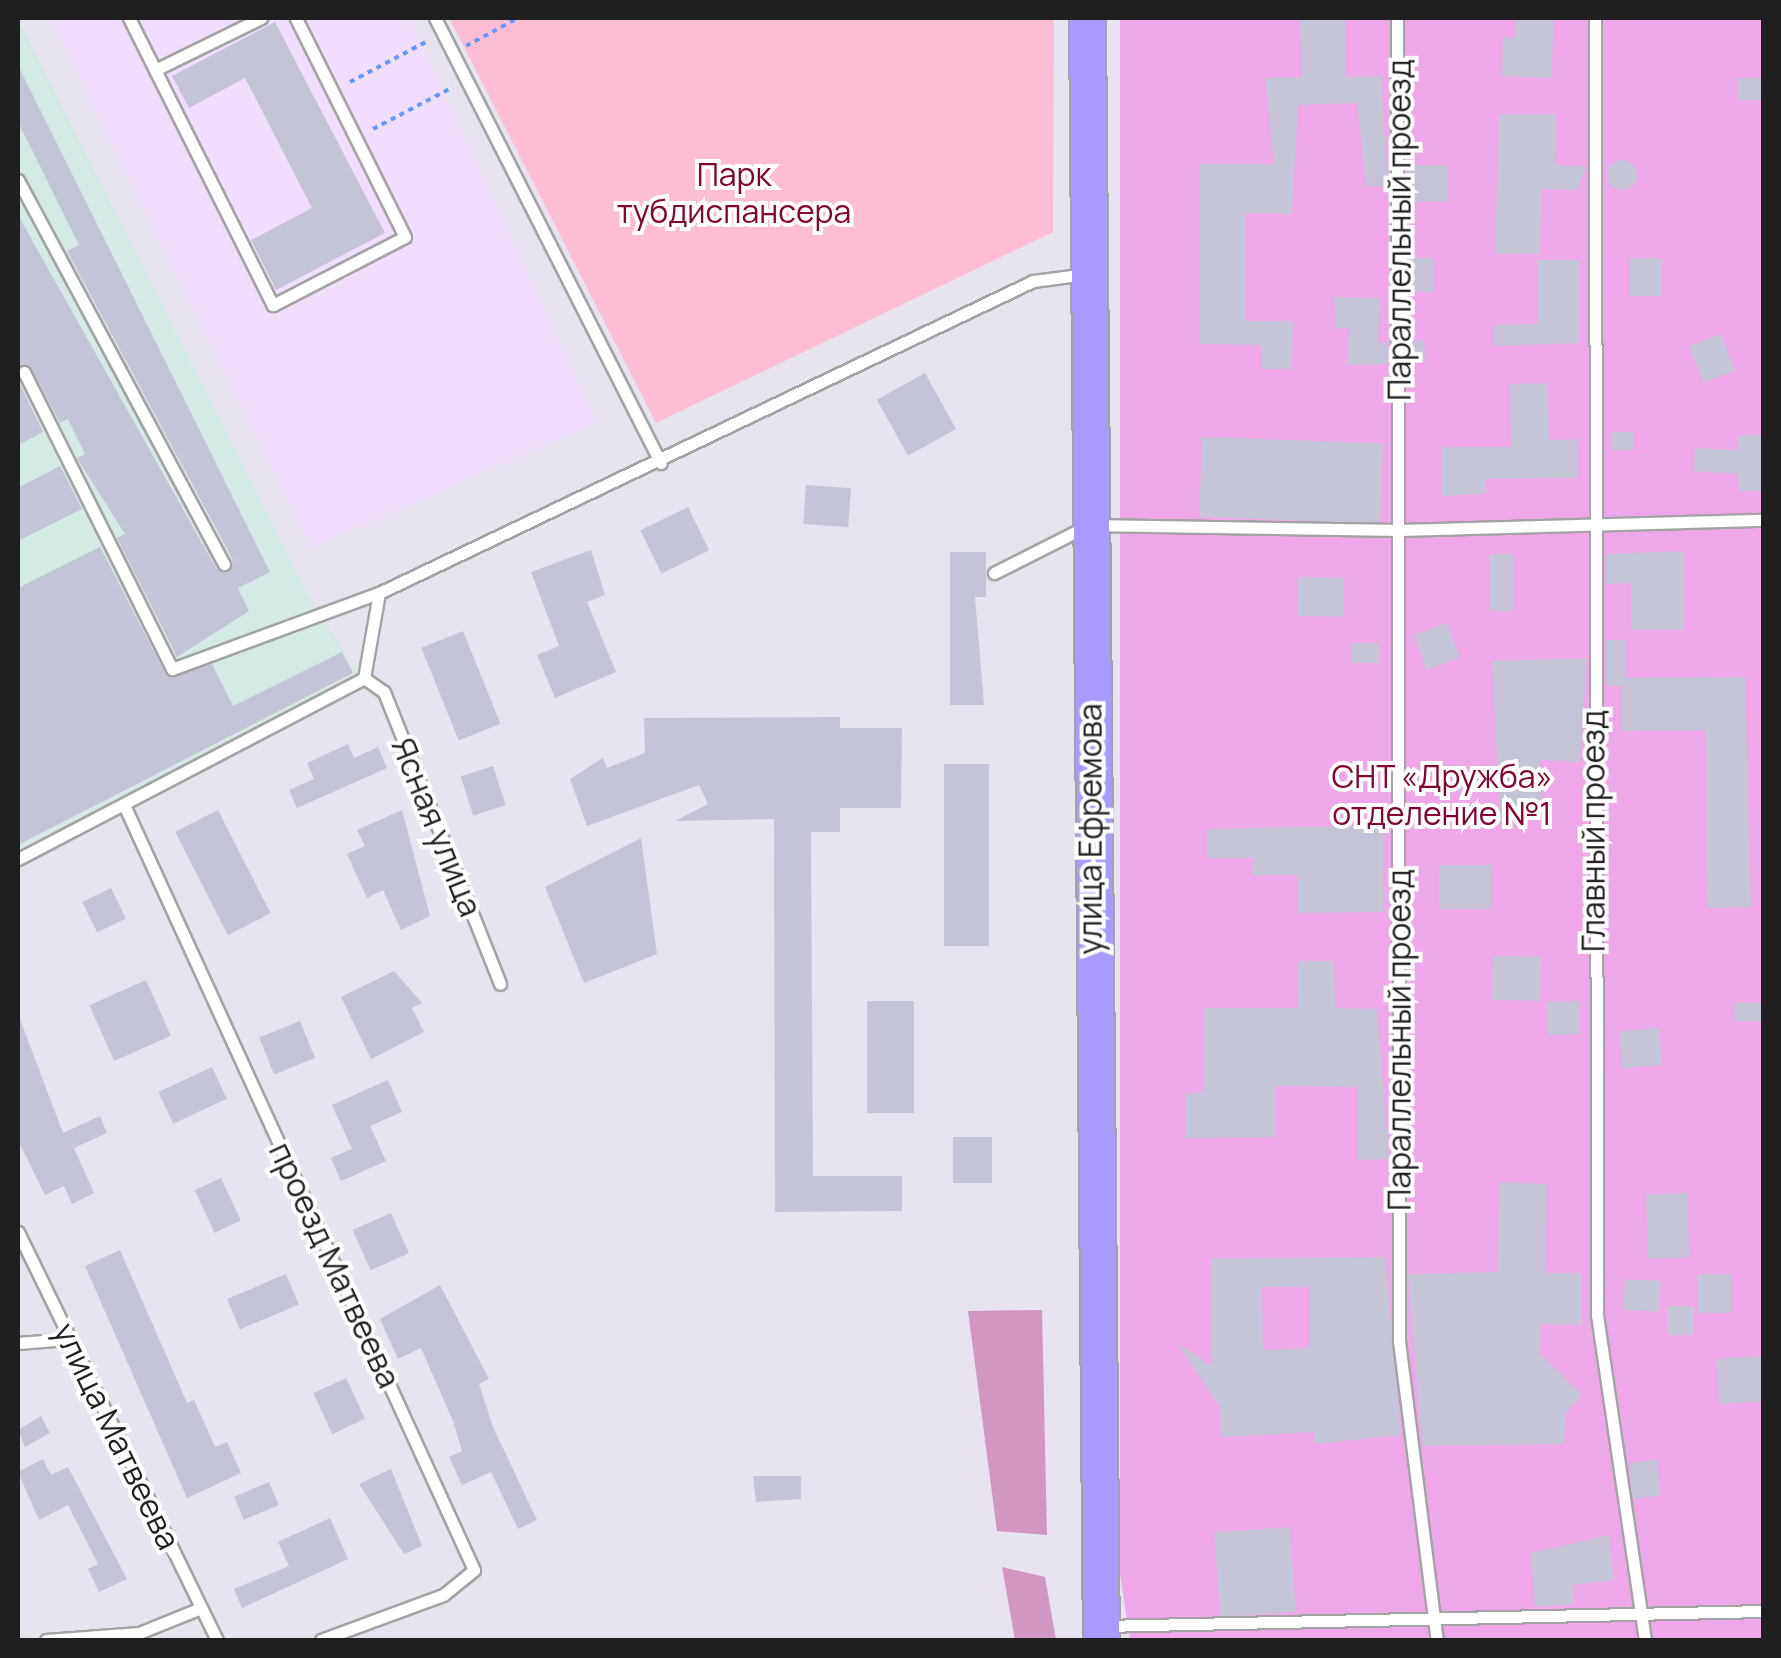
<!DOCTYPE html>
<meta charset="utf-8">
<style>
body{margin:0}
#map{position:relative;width:1781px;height:1658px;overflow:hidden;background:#e7e4f0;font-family:Manrope,sans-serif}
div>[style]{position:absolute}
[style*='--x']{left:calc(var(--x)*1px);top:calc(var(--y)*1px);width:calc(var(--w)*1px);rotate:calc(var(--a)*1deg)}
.industrial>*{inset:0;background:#d6eae5}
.education>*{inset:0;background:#f1deff}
.grass>*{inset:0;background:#eea7e8}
.forest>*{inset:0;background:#d296c2}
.park>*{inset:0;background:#fdbed4}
.building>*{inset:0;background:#c4c4d7;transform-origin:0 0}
.round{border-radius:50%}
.path>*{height:4px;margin-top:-2px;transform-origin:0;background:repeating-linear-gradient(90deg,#69f 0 5px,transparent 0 10px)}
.roads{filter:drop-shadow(2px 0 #a3a3a3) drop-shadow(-2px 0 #a3a3a3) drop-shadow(0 2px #a3a3a3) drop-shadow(0 -2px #a3a3a3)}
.lane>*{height:11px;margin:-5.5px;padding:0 5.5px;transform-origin:5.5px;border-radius:5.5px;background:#fff}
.primary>*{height:35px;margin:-17.5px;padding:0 17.5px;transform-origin:17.5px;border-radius:17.5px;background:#a89aff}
span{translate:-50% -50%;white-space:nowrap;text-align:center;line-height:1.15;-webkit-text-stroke:8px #fff;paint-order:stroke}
.park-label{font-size:32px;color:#850431}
.street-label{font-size:32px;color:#1f1f1f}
.frame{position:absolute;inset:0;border:20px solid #1f1f1f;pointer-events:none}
</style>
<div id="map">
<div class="industrial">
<div style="clip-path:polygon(18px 18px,305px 589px,359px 675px,18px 849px)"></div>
</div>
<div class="education">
<div style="clip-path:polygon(50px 18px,409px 18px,596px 422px,312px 548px)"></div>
</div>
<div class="grass">
<div style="clip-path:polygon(1120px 18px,1763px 18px,1763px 1640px,1130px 1640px,1120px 1574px)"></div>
</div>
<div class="forest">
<div style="clip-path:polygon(1042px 1310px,1047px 1535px,997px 1531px,968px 1311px)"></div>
<div style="clip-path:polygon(1002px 1567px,1045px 1577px,1056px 1640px,1015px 1640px)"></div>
</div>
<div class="park">
<div style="clip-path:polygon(449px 18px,1054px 18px,1053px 232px,656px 423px)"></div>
</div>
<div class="building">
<div style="clip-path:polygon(1300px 18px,1345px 18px,1346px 77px,1381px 76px,1388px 186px,1366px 186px,1357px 103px,1298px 105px,1292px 214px,1246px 213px,1246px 321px,1293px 321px,1292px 369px,1261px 369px,1261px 345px,1200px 344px,1200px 164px,1274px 164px,1265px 78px,1302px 77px)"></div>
<div style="clip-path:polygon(1516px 18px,1554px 18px,1551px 78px,1502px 76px,1503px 37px,1516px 38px)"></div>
<div style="clip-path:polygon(275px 22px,385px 233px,276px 290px,251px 240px,312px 208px,245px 78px,189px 108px,172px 76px)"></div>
<div style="clip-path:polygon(18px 65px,270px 572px,238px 588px,249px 611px,177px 657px,117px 538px,125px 534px,77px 458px,85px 454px,68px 419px,60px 423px,30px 365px,18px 366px,18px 215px,216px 568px,228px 573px,233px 560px,67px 251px,79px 245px,18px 122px)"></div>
<div style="left:1737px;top:78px;width:27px;height:22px"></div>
<div style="clip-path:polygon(1499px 114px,1556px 114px,1555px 165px,1586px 167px,1577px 190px,1542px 189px,1540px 254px,1495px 254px)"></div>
<div class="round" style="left:1607px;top:160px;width:30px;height:30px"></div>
<div style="left:1407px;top:165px;width:41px;height:36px;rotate:1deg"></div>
<div style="left:1407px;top:258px;width:26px;height:34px"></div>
<div style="left:1630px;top:258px;width:31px;height:38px"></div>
<div style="clip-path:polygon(1538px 260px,1580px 260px,1580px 343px,1493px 346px,1493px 325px,1538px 324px)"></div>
<div style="clip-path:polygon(1334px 297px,1380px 298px,1378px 343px,1388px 342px,1388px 364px,1347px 365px,1349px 328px,1336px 329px)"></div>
<div style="left:1721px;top:334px;width:39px;height:34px;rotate:69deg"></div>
<div style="left:1424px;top:340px;width:21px;height:17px;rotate:87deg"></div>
<div style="left:925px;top:373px;width:64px;height:55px;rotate:61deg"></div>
<div style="clip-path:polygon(18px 380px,43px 432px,18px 445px)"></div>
<div style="clip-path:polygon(1548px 383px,1549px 440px,1577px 439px,1578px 478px,1486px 479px,1485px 494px,1441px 496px,1441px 447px,1511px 447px,1510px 384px)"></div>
<div style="left:1612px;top:432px;width:22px;height:18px"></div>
<div style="clip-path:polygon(1764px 435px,1764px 491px,1739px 491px,1738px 474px,1694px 471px,1695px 448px,1738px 450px,1738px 436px)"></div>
<div style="left:1202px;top:437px;width:181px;height:80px;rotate:2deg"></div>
<div style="clip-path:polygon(60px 466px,82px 509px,18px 541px,18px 488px)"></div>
<div style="left:806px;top:485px;width:45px;height:39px;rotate:4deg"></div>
<div style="left:688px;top:507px;width:48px;height:53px;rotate:64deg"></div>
<div style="clip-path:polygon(100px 547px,167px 677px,212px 664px,233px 706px,342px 652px,353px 673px,18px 845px,18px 588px)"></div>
<div style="clip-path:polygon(591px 550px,605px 595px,587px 602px,616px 672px,555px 698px,537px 655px,559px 646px,531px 572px)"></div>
<div style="clip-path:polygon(1684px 551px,1684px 630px,1631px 630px,1631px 583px,1605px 584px,1605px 554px)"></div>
<div style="clip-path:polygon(950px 552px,986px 552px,986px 597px,975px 597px,984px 705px,950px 705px)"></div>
<div style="left:1490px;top:554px;width:23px;height:57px"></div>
<div style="left:1298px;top:577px;width:46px;height:39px;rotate:1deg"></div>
<div style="left:1447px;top:623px;width:37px;height:35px;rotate:70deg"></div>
<div style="left:463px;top:631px;width:100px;height:45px;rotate:68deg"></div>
<div style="clip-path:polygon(1605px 640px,1625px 640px,1625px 678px,1745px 677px,1751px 907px,1707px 908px,1706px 730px,1622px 731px,1622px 686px,1605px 686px)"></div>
<div style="left:1352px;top:643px;width:28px;height:20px"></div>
<div style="clip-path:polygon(1587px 658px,1580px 762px,1540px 760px,1542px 816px,1500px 817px,1492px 661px)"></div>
<div style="clip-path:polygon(840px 717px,840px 728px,902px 728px,901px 808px,840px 808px,840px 832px,811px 832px,813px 1176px,902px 1176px,902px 1211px,775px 1212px,774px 819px,675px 821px,708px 804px,699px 785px,587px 826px,570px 779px,603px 758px,607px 768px,645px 753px,644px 718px)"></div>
<div style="clip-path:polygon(348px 744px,354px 758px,378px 747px,387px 768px,297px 808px,289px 790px,314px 779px,307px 763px)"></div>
<div style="left:944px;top:764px;width:45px;height:182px"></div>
<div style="left:493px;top:766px;width:41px;height:34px;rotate:72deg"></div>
<div style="left:218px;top:810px;width:116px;height:48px;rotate:63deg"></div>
<div style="clip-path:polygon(402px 810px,430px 916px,401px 930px,383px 890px,367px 898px,347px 854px,365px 846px,357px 830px)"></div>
<div style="clip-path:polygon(1383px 825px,1383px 912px,1298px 913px,1298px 875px,1252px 875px,1253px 858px,1207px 858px,1207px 829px)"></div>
<div style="clip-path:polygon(641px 838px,657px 954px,584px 983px,545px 887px)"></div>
<div style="left:1491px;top:865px;width:44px;height:52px;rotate:90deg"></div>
<div style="left:111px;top:888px;width:34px;height:32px;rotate:64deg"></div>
<div style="left:1493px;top:956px;width:48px;height:44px;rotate:1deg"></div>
<div style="clip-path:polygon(1297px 961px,1334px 961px,1335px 1008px,1377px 1009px,1389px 1159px,1358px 1160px,1357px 1087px,1276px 1086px,1276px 1137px,1185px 1138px,1185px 1093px,1204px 1093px,1204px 1008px,1298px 1008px)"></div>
<div style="clip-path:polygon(394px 971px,422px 1003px,412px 1008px,424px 1032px,371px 1059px,341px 997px)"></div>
<div style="left:146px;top:980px;width:61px;height:62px;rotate:66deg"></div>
<div style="left:867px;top:1001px;width:47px;height:112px"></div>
<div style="left:1579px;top:1001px;width:33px;height:32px;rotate:88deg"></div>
<div style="left:1735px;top:1002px;width:29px;height:19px;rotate:2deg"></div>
<div style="clip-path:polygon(18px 1014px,63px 1133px,100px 1116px,107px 1133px,74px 1148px,94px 1193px,72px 1204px,64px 1186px,45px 1195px,18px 1140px)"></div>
<div style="left:300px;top:1021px;width:40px;height:44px;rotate:68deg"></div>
<div style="left:1659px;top:1028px;width:37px;height:40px;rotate:85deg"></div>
<div style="left:212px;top:1067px;width:35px;height:59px;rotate:65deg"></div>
<div style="clip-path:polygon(388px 1080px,402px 1112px,370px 1126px,386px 1161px,341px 1181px,331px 1158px,352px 1149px,332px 1105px)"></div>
<div style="left:953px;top:1137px;width:39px;height:46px"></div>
<div style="left:221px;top:1178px;width:47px;height:29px;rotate:65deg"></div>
<div style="clip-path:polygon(1500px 1182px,1547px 1184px,1545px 1273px,1582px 1273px,1582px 1325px,1541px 1324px,1540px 1354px,1582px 1395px,1566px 1412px,1564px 1444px,1422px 1446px,1408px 1274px,1497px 1272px)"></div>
<div style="left:1687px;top:1193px;width:64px;height:41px;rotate:88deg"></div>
<div style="left:391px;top:1213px;width:44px;height:42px;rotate:66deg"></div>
<div style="clip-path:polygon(120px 1250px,187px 1403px,194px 1400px,215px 1447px,227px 1442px,241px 1473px,187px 1498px,85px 1266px)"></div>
<div style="clip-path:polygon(evenodd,1385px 1257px,1401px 1435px,1315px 1444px,1314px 1432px,1221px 1437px,1220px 1407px,1177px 1343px,1212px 1366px,1211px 1258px,1385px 1257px,1262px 1287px,1309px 1287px,1310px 1348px,1263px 1350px,1262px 1287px)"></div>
<div style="left:286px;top:1274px;width:33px;height:64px;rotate:67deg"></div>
<div style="left:1698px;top:1274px;width:33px;height:39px"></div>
<div style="left:1625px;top:1279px;width:36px;height:31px;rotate:3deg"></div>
<div style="clip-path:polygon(440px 1285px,489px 1379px,479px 1384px,493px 1427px,537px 1520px,518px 1529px,491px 1472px,462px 1485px,449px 1457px,462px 1451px,453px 1421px,421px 1348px,398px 1359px,380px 1319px)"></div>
<div style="left:1667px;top:1306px;width:27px;height:29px"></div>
<div style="left:1761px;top:1356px;width:45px;height:45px;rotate:86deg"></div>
<div style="left:346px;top:1378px;width:45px;height:36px;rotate:65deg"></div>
<div style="clip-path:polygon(41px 1416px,50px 1433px,25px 1447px,18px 1430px)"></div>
<div style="clip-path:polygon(43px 1459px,51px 1475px,68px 1467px,127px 1579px,99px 1592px,88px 1569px,98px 1564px,68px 1505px,39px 1520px,18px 1472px)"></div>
<div style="left:1657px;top:1460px;width:36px;height:28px;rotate:84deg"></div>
<div style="clip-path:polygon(391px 1469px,422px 1546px,404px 1554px,359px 1484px)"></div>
<div style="clip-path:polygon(753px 1476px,801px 1476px,801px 1499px,756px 1502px)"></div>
<div style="left:269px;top:1482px;width:25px;height:38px;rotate:67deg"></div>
<div style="clip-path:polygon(330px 1518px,348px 1559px,242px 1608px,234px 1589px,289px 1566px,278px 1542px)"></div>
<div style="left:1290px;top:1527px;width:85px;height:76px;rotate:86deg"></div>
<div style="clip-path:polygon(1609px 1535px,1614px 1580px,1573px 1585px,1574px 1604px,1535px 1607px,1531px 1553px)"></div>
</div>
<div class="path">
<div style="--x:466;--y:46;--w:59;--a:-28.3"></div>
<div style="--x:350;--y:82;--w:86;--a:-27.8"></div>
<div style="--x:373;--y:129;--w:90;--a:-27.7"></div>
</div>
<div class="roads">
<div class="lane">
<div style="--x:129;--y:18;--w:321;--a:63.4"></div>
<div style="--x:273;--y:305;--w:148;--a:-27.3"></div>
<div style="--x:405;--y:237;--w:245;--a:-116.5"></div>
<div style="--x:435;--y:18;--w:499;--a:63.1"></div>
<div style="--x:1397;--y:18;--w:1323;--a:89.91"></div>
<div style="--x:1399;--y:1341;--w:301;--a:82.8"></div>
<div style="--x:1595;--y:18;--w:1297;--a:89.91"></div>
<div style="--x:1597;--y:1315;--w:329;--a:81.6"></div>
<div style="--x:155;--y:70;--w:118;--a:-26.1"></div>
<div style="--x:18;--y:180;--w:436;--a:61.8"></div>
<div style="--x:24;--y:372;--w:332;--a:63.5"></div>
<div style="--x:172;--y:669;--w:221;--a:-20.2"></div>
<div style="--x:994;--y:573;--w:106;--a:-26.8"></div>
<div style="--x:1089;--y:525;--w:311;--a:0.9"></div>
<div style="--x:1400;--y:530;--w:364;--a:-1.6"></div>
<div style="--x:364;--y:678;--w:24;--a:35"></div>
<div style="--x:384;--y:692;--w:314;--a:68.3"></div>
<div style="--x:125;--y:807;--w:839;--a:65.42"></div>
<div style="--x:474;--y:1570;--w:40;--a:141"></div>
<div style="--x:443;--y:1595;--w:130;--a:159.8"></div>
<div style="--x:18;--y:859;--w:390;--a:-27.6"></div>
<div style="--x:364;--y:678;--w:86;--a:-80"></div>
<div style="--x:379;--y:593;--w:725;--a:-25.5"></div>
<div style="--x:1033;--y:281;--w:53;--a:-7.5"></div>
<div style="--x:18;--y:1232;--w:454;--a:64"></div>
<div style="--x:18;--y:1343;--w:50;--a:-4.6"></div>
<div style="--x:1103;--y:1626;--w:661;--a:-1.3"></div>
<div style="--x:46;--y:1640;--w:93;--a:-4.3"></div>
<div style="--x:139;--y:1633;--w:67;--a:-22"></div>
</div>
<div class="primary">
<div style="--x:1087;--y:18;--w:1622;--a:89.51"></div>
</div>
</div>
<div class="park-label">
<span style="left:734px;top:193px">Парк<br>тубдиспансера</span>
<span style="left:1442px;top:795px">СНТ «Дружба»<br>отделение №1</span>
</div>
<div class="street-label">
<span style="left:1399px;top:230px;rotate:-90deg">Параллельный проезд</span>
<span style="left:437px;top:827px;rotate:68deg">Ясная улица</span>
<span style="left:1090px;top:829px;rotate:-90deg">улица Ефремова</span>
<span style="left:1593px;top:831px;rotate:-90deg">Главный проезд</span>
<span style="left:1399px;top:1040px;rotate:-90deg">Параллельный проезд</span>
<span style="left:335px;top:1265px;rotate:65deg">проезд Матвеева</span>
<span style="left:117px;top:1436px;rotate:64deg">улица Матвеева</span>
</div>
<div class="frame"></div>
</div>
